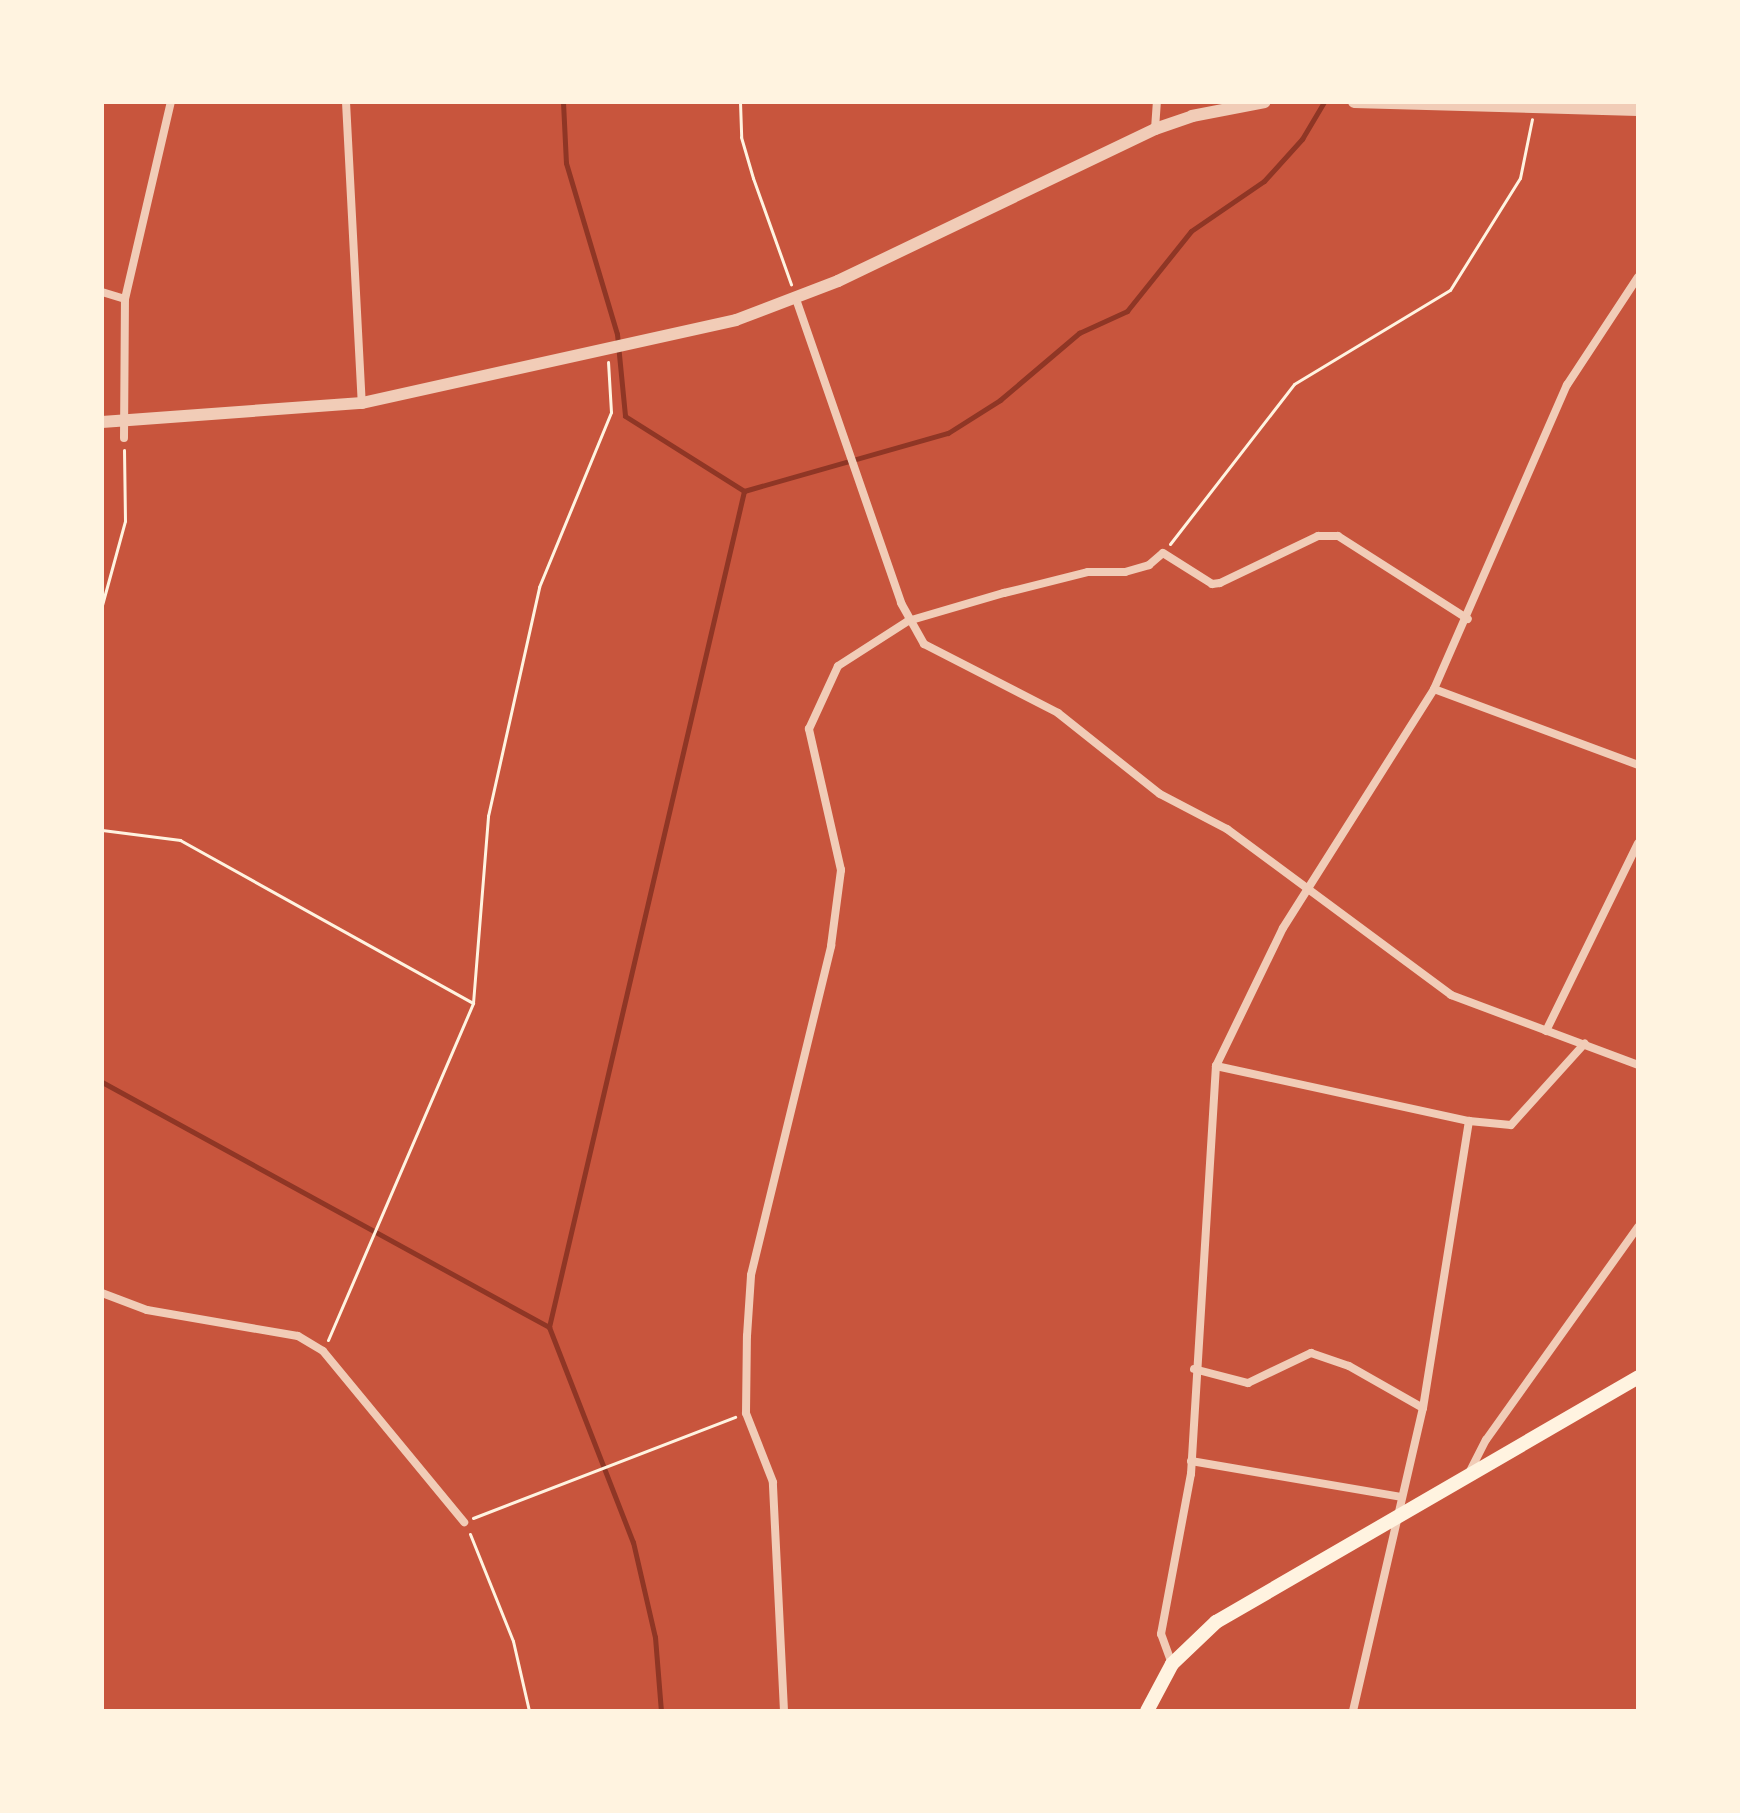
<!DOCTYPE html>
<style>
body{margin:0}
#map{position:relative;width:1740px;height:1813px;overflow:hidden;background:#c8553d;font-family:Raleway,sans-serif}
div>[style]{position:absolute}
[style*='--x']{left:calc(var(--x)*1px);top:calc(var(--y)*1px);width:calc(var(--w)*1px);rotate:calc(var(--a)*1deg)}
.stream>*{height:5px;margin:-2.5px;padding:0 2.5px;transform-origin:2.5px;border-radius:2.5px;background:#8f3625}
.path>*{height:3px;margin:-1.5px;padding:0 1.5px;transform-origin:1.5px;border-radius:1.5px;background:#fff3e0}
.minor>*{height:8px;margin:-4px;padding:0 4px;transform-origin:4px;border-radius:4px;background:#f1ccb7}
.tertiary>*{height:12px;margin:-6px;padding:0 6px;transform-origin:6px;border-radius:6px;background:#f1ccb7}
.secondary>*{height:14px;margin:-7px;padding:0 7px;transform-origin:7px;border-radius:7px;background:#fff3e0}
span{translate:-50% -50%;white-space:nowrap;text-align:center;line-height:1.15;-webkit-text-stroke:7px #fff3e0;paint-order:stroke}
.frame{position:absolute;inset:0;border:104px solid #fff3e0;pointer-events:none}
</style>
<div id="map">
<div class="stream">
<div style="--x:563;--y:102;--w:61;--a:87.2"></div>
<div style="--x:566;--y:163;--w:178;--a:73.4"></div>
<div style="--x:617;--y:334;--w:82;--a:84.4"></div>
<div style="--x:625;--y:416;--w:141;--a:32.2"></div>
<div style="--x:102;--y:1082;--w:510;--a:28.73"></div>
<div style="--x:549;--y:1327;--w:231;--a:68.7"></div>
<div style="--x:633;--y:1542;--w:98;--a:77"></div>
<div style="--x:655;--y:1637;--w:74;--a:85.4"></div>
<div style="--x:549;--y:1327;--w:858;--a:-76.87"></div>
<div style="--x:744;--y:491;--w:212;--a:-15.9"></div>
<div style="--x:948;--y:433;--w:62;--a:-32.4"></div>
<div style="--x:1000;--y:400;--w:104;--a:-40.3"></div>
<div style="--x:1079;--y:333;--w:53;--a:-24.6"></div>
<div style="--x:1127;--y:311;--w:102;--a:-51.3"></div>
<div style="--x:1191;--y:231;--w:88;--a:-34.4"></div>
<div style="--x:1264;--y:181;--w:57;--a:-47.9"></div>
<div style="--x:1302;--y:139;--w:43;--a:-59.3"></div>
</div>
<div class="path">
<div style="--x:740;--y:102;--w:35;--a:88"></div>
<div style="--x:741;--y:137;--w:43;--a:73.7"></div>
<div style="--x:753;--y:178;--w:113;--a:70.3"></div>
<div style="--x:1170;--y:544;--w:202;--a:-52.2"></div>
<div style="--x:1294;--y:384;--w:182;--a:-31.1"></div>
<div style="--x:1450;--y:290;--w:132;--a:-58"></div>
<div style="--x:1520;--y:178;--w:60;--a:-78.5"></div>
<div style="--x:102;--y:605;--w:87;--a:-74.7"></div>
<div style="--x:125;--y:521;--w:71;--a:-90.8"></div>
<div style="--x:102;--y:830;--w:79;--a:7.3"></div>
<div style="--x:180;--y:840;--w:335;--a:29.1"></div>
<div style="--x:328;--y:1340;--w:367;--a:-66.7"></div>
<div style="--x:473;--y:1003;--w:188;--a:-85.4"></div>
<div style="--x:488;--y:816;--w:235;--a:-77.4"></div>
<div style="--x:539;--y:587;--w:189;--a:-67.6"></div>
<div style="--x:611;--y:412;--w:50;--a:-93.4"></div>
<div style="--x:473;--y:1518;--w:281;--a:-21.1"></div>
<div style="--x:470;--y:1534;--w:115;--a:68.1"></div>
<div style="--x:513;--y:1641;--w:72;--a:77.1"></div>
</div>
<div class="minor">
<div style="--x:346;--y:102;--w:301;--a:87"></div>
<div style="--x:1155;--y:129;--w:27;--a:-86"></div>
<div style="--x:102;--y:292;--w:24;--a:17"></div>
<div style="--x:796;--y:299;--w:322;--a:70.9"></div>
<div style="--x:901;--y:603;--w:47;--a:60.7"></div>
<div style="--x:924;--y:644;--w:151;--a:27.2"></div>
<div style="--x:1058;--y:713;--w:130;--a:38.5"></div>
<div style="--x:1160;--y:794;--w:76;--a:27.6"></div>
<div style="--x:1227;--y:829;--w:279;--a:36.5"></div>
<div style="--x:1451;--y:995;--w:200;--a:20.5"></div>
<div style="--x:124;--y:438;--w:139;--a:-89.6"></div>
<div style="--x:125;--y:299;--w:202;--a:-76.9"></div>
<div style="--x:1434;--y:689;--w:218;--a:20.4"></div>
<div style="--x:1546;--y:1031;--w:209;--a:-63.9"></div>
<div style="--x:1216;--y:1066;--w:259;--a:12.3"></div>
<div style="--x:1469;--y:1121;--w:42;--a:5.4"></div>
<div style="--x:1511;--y:1125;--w:110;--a:-47.9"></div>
<div style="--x:102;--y:1293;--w:48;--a:20.7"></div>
<div style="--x:147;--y:1310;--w:153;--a:9.8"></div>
<div style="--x:298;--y:1336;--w:29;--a:31"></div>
<div style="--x:323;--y:1351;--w:222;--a:50.5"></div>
<div style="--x:1194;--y:1369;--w:56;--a:14.5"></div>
<div style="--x:1248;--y:1383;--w:70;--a:-25.5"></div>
<div style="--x:1311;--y:1353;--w:40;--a:18.9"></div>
<div style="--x:1349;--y:1366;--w:85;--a:29.6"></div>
<div style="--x:1191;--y:1461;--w:213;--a:9.7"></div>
<div style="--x:1469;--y:1473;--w:37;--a:-63"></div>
<div style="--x:1486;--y:1440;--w:262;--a:-54.5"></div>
<div style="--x:1172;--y:1664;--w:32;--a:-110"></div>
<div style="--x:1161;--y:1634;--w:163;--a:-79.4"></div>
<div style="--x:1191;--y:1474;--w:409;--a:-86.5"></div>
<div style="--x:1216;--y:1066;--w:153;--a:-64.1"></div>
<div style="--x:1283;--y:928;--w:283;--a:-57.7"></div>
<div style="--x:1434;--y:689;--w:332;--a:-66.4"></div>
<div style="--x:1567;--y:385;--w:129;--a:-56.7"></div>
<div style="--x:784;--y:1711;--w:229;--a:-92.8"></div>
<div style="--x:773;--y:1482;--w:74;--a:-111.4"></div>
<div style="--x:746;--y:1413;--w:77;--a:-89.3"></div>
<div style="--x:747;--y:1336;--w:61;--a:-86.2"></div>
<div style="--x:751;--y:1275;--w:339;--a:-76.3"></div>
<div style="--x:831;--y:946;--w:77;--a:-82.5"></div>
<div style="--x:841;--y:870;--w:145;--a:-102.8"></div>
<div style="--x:809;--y:729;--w:69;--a:-65.3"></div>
<div style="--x:838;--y:666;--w:83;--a:-32.7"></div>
<div style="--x:908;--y:621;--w:100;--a:-16.3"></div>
<div style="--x:1004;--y:593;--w:87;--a:-14"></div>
<div style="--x:1088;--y:572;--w:37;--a:0"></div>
<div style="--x:1125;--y:572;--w:25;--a:-16"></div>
<div style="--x:1149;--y:565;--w:18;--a:-41"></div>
<div style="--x:1163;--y:553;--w:58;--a:32.3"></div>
<div style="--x:1212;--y:584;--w:8;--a:-7"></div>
<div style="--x:1220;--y:583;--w:109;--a:-25.6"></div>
<div style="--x:1318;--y:536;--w:20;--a:0"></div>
<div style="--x:1338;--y:536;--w:154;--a:32.6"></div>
<div style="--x:1353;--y:1711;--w:311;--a:-77"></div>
<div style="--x:1423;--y:1408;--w:291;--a:-80.9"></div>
</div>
<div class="tertiary">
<div style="--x:1354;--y:102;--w:284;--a:1.6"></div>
<div style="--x:102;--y:422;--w:261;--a:-4.2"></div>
<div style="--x:362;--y:403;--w:383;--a:-12.5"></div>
<div style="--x:736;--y:320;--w:109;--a:-20.9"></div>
<div style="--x:838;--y:281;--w:352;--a:-25.6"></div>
<div style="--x:1155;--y:129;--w:39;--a:-19"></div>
<div style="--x:1192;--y:116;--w:74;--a:-10.9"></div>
</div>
<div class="secondary">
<div style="--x:1147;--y:1711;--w:53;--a:-62"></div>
<div style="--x:1172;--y:1664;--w:61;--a:-43.7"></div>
<div style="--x:1216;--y:1622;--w:488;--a:-30.1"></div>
</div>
<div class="frame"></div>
</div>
